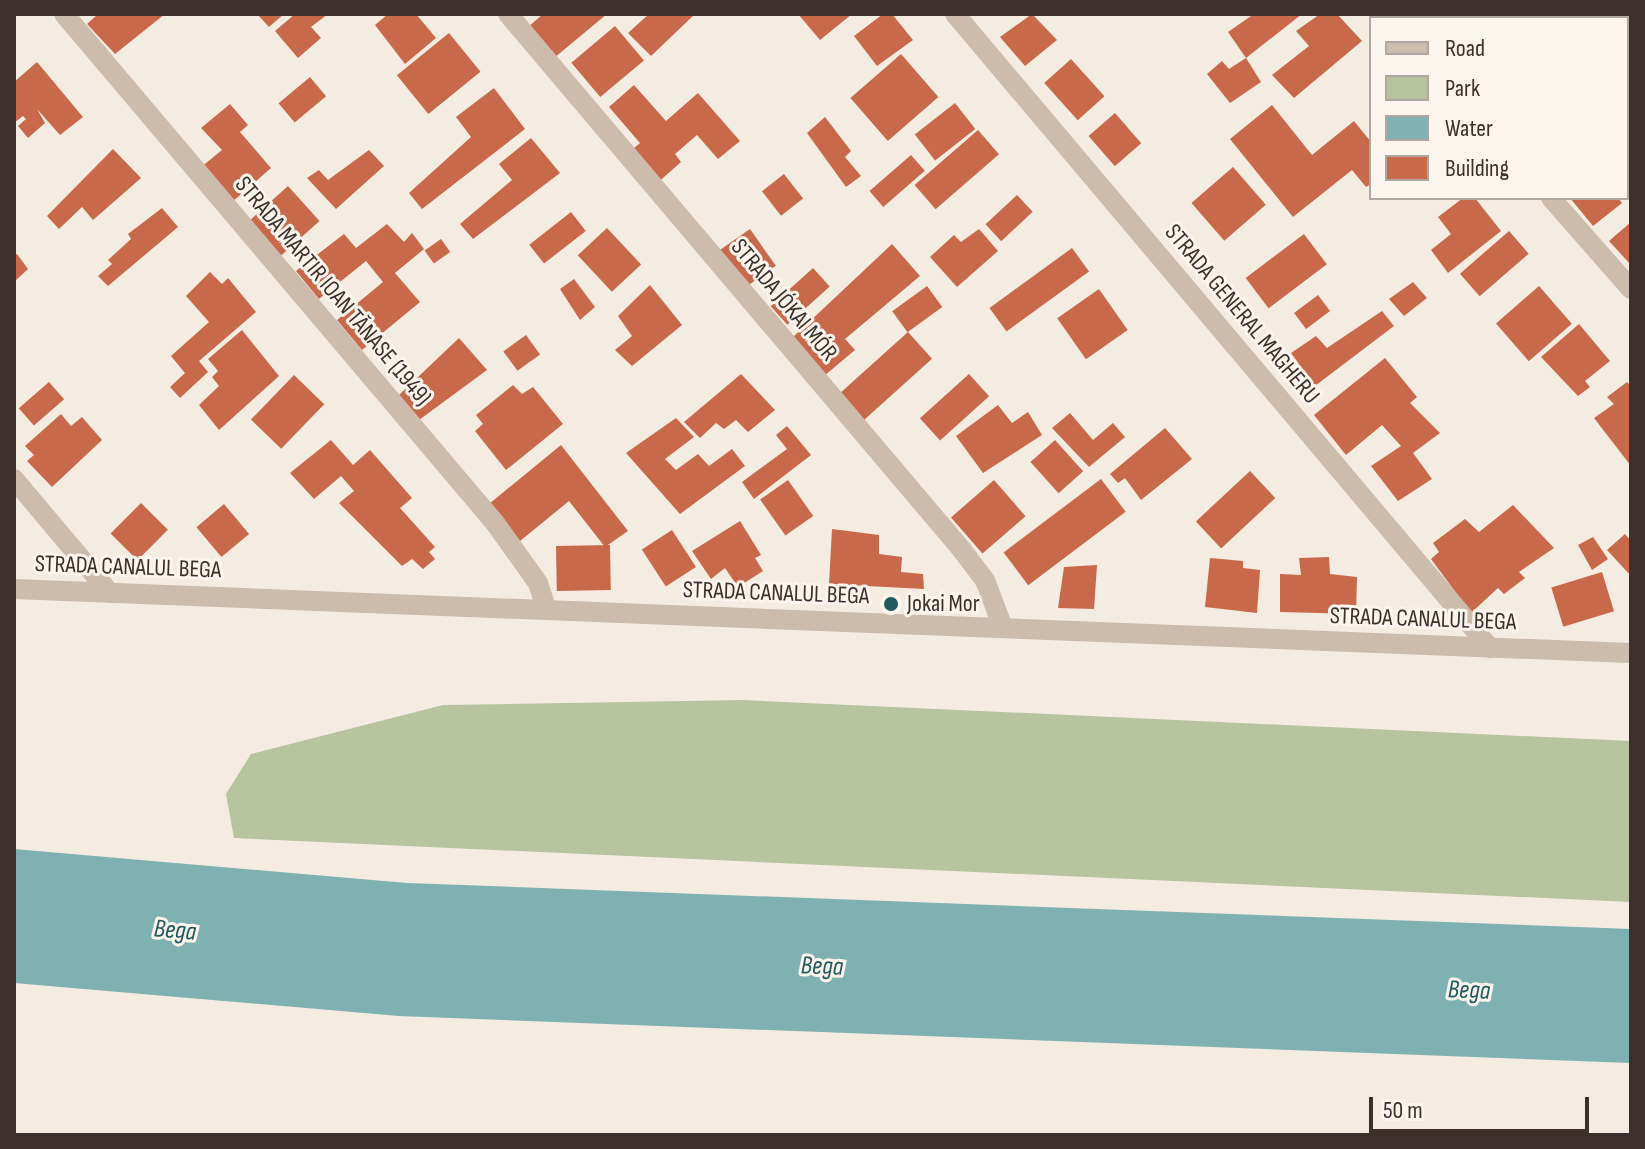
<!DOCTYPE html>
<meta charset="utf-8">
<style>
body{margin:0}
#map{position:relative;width:1645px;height:1149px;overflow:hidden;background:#f4ebe1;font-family:"Sofia Sans Condensed",sans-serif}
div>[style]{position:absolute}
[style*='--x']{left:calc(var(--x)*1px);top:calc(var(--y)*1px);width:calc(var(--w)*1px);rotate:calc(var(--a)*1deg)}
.green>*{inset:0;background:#b8c4a0}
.water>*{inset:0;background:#7fb0b2}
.building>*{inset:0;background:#c8694b;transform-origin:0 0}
.minor>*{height:20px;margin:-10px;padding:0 10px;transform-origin:10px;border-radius:10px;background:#cdbbac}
.tertiary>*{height:20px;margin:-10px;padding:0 10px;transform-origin:10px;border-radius:10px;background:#cdbbac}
.dots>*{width:22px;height:22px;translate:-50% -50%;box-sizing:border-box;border:4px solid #fbf5ee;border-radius:50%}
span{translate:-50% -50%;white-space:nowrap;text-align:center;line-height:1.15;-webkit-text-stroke:6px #fbf5ee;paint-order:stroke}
.street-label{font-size:24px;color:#3b302b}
.poi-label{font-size:24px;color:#3b302b}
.left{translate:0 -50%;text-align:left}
.water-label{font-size:26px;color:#1f5a5e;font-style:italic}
.frame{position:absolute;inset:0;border:16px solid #3b302b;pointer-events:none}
.legend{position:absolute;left:1369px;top:16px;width:260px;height:184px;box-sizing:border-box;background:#fbf5ee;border:2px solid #aea6a0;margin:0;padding:10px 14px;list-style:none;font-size:24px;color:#3b302b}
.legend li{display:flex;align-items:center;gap:16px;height:40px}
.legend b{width:40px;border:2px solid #aea6a0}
.scale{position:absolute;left:1369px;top:1097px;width:220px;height:36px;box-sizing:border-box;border:4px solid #3b302b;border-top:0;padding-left:10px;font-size:24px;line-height:28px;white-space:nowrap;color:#3b302b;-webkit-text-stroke:6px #fbf5ee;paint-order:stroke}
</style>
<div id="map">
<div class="green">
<div style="clip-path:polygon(743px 700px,1631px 741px,1631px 902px,234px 838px,226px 794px,251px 754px,443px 705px)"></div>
</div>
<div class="water">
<div style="clip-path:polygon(14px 849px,407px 883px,1631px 929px,1631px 1063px,399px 1016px,14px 983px)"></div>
</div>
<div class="building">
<div style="clip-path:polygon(165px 14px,115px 54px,87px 24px,98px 14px)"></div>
<div style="clip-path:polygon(257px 14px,284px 14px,269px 27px)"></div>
<div style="clip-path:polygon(295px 14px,328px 14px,311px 27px,321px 38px,298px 58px,275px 31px)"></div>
<div style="clip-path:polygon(388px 14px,416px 14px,436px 38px,405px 64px,375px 25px)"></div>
<div style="clip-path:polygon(543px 14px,607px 14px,554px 58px,527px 28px)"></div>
<div style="clip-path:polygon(649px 14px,695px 14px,651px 56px,628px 33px)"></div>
<div style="clip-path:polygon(798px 14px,852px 14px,820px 40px)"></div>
<div style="clip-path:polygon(883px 14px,892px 14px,913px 40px,877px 66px,854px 36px)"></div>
<div style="clip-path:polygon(1032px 14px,1057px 40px,1025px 66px,1000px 37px)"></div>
<div style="clip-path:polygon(1254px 14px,1302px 14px,1246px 58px,1228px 32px)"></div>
<div style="clip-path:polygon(1320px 14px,1337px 14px,1362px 41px,1294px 98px,1272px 75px,1309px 46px,1296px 31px)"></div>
<div style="clip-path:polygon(1549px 14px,1589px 14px,1584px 18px)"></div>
<div style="left:615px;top:26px;width:45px;height:57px;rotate:50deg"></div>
<div style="left:449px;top:33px;width:50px;height:67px;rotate:51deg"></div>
<div style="left:901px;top:54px;width:57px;height:67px;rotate:49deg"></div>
<div style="clip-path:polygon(1246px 58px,1261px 82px,1230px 103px,1207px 74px,1222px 61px,1229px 69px)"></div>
<div style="left:1071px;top:59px;width:50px;height:36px;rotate:48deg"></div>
<div style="clip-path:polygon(37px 62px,83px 117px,60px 135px,37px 109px,45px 123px,28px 138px,18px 126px,26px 119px,23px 116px,14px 123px,14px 82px)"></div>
<div style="left:310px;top:77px;width:25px;height:41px;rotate:50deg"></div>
<div style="clip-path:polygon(634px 85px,666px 121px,698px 93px,740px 141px,718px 159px,697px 135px,675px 154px,681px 162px,655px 185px,628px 153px,640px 143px,609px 107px)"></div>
<div style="clip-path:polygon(494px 88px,525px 129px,422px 209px,409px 193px,471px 137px,456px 117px)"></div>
<div style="left:955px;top:103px;width:33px;height:51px;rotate:52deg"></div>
<div style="clip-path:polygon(230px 104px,248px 125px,240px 132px,271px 168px,231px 203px,200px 168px,222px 150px,201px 128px)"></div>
<div style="clip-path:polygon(1272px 105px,1312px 155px,1354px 121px,1371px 142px,1371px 184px,1366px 187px,1352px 170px,1293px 217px,1230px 139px)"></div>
<div style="left:1115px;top:113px;width:40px;height:35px;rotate:49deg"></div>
<div style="clip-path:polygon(825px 117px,851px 151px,845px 157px,861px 176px,846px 187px,807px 133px)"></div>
<div style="left:978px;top:130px;width:32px;height:84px;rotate:49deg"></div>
<div style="clip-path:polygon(531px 138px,560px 173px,473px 239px,460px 224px,512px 180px,499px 164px)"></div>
<div style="clip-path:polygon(113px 149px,141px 178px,93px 220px,82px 207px,59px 229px,47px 216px)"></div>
<div style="clip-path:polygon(369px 150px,384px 166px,336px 209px,307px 178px,319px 170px,328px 180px)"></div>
<div style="left:911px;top:155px;width:21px;height:55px;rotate:49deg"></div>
<div style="left:1233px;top:167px;width:50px;height:55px;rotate:49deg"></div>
<div style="left:784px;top:174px;width:31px;height:28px;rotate:52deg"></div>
<div style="left:288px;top:186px;width:47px;height:52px;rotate:48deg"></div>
<div style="left:1017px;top:195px;width:23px;height:43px;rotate:47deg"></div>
<div style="clip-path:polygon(1463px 198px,1475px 198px,1501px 231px,1448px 273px,1431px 250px,1451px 234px,1438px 217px)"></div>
<div style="clip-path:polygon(1570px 198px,1618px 198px,1622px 203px,1593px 226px)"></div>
<div style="clip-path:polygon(162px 208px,178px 227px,108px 286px,98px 276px,112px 264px,108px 260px,131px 239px,128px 234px)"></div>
<div style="left:571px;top:212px;width:24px;height:53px;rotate:52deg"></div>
<div style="clip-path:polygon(1631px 222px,1631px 265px,1609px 241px)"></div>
<div style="clip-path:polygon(387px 224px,404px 242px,412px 233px,424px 249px,395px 273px,420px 302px,362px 350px,337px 320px,383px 282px,366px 261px,319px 299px,296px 271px,344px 234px,356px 248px)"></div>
<div style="left:607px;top:228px;width:50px;height:40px;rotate:47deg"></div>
<div style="left:750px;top:229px;width:45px;height:41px;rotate:55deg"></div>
<div style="clip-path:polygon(979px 229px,998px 251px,957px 287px,930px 257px,954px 235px,961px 242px)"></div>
<div style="left:1509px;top:231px;width:30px;height:65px;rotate:49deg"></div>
<div style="left:1304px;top:234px;width:38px;height:73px;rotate:53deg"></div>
<div style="left:441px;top:239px;width:16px;height:20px;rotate:55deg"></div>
<div style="clip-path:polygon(892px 244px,920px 276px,845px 339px,855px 350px,824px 376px,791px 339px)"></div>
<div style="left:1072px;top:248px;width:29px;height:102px;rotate:54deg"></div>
<div style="clip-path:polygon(17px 254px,28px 269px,14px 282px,14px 256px)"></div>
<div style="left:813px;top:268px;width:25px;height:57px;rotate:48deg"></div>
<div style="clip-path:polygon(210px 272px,222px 284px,228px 278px,256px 312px,199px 361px,208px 372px,180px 398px,170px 387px,185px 373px,171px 356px,209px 322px,186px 296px)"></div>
<div style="clip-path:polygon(574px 279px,595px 307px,580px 320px,560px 289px)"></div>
<div style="clip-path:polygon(1413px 282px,1427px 298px,1404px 316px,1389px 299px)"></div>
<div style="clip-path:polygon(650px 285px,682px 325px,632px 366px,615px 350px,632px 336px,618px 316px)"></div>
<div style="left:927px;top:286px;width:26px;height:43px;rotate:54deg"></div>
<div style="left:1539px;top:286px;width:50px;height:57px;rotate:49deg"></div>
<div style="left:1099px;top:289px;width:50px;height:51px;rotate:55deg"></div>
<div style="left:1318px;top:295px;width:20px;height:30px;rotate:53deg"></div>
<div style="clip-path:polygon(1382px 311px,1394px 326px,1303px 395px,1287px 373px,1299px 364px,1291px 353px,1316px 336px,1327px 348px)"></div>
<div style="clip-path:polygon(1579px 324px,1610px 361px,1585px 381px,1590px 387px,1578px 396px,1541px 357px)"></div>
<div style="clip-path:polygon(242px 330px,279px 376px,219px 430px,199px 405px,219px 386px,212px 377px,218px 371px,208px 359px)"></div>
<div style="left:908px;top:332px;width:36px;height:98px;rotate:48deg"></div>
<div style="left:526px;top:335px;width:24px;height:28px;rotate:54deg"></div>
<div style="clip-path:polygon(459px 338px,487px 370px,419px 420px,398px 396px)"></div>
<div style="clip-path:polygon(1385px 358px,1417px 397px,1410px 403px,1440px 433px,1413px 453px,1432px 479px,1398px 501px,1371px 466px,1401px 446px,1382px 425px,1346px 455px,1314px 415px)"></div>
<div style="clip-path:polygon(741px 374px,775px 410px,748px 432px,736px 420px,724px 429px,716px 423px,700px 438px,684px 422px)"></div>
<div style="left:969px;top:374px;width:30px;height:66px;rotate:48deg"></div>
<div style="left:294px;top:375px;width:42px;height:62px;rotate:44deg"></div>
<div style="left:49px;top:382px;width:23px;height:40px;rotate:49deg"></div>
<div style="clip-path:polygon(1627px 382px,1631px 386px,1631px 466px,1594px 418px,1614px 404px,1607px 397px)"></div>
<div style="clip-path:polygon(513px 385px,522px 394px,533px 387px,563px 424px,506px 470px,475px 431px,483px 424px,476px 415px)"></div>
<div style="clip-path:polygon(998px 405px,1012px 423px,1028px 412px,1042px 435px,983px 473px,956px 436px)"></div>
<div style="clip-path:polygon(1070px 413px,1093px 440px,1113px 423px,1125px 437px,1089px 467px,1052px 428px)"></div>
<div style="clip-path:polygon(61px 414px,71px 426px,82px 417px,102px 440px,52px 487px,27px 461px,34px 455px,25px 446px)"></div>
<div style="clip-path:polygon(676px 418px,694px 437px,665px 459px,676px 470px,698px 454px,709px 466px,732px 449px,745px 466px,680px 514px,626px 453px)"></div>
<div style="clip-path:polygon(787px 426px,811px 455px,754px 499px,742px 482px,787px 449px,776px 435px)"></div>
<div style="clip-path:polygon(1165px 428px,1192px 459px,1141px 500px,1125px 478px,1118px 483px,1110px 474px)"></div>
<div style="clip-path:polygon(331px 440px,353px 465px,370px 450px,412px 498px,400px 508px,435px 547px,429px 552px,435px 559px,423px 569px,412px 559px,402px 566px,339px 503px,354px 491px,341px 476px,314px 499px,290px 473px)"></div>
<div style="left:1055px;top:440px;width:42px;height:33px;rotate:48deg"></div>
<div style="clip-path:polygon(561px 445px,628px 531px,605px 547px,569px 501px,520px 541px,489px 504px)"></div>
<div style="left:1250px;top:471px;width:37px;height:74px;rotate:47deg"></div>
<div style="left:1101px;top:479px;width:41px;height:122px;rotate:53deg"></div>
<div style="left:788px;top:480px;width:44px;height:34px;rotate:55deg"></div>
<div style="left:994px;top:480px;width:48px;height:57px;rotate:49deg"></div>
<div style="left:141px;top:503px;width:38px;height:43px;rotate:45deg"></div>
<div style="left:224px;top:504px;width:39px;height:36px;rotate:50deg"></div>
<div style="clip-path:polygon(1513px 505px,1554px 548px,1519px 572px,1525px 578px,1504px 594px,1498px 588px,1471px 613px,1431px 559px,1439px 552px,1433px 543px,1465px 519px,1479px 532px)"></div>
<div style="clip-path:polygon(740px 521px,761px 555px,755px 558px,763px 571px,738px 587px,725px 568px,711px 579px,692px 551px)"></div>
<div style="clip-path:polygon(832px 529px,879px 535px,879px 554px,902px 557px,901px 572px,923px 574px,924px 589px,829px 584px)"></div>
<div style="left:672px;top:530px;width:44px;height:36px;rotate:57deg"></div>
<div style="clip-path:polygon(1625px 534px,1631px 541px,1631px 576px,1607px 550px)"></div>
<div style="clip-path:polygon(1593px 537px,1608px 559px,1592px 570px,1578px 545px)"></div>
<div style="left:610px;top:545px;width:45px;height:54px;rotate:89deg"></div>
<div style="clip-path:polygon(1329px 557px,1330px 574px,1357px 577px,1356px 614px,1280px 612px,1280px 574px,1301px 575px,1299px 558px)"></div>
<div style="clip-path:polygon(1210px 558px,1243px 561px,1243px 568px,1260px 570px,1257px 613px,1205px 607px)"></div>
<div style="clip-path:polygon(1097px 565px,1094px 609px,1058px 608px,1064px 567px)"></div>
<div style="left:1602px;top:572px;width:41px;height:53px;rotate:73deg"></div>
</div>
<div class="minor">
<div style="--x:64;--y:14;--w:667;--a:49.74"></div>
<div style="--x:495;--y:523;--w:74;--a:54.4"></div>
<div style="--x:538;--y:583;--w:28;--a:72"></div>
<div style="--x:508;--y:14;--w:702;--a:49.73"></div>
<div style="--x:962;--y:550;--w:38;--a:53"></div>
<div style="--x:985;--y:580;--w:51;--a:69.4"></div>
<div style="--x:955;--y:14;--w:830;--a:49.84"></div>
<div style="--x:1388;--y:14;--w:5;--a:53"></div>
<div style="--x:1551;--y:198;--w:121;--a:48.7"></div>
<div style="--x:14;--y:479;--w:149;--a:49.9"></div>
</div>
<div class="tertiary">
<div style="--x:14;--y:589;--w:1618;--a:2.27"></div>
</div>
<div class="dots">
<div style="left:891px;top:604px;background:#1f5a5e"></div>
</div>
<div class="street-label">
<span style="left:333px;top:291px;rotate:50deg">STRADA MARTIR IOAN TĂNASE (1949)</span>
<span style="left:784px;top:300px;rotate:50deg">STRADA JÓKAI MÓR</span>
<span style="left:1242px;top:314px;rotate:50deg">STRADA GENERAL MAGHERU</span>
<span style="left:128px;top:567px;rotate:2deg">STRADA CANALUL BEGA</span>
<span style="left:776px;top:593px;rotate:2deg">STRADA CANALUL BEGA</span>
<span style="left:1423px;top:619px;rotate:2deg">STRADA CANALUL BEGA</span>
</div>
<div class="poi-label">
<span class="left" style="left:907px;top:604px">Jokai Mor</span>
</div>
<div class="water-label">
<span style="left:175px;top:931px;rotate:5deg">Bega</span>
<span style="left:822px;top:967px;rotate:2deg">Bega</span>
<span style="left:1469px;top:991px;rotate:2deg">Bega</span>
</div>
<div class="frame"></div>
<ul class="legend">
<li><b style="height:10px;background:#cdbbac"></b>Road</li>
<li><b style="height:22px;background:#b8c4a0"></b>Park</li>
<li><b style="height:22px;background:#7fb0b2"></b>Water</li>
<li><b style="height:22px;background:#c8694b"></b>Building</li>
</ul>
<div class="scale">50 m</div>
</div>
